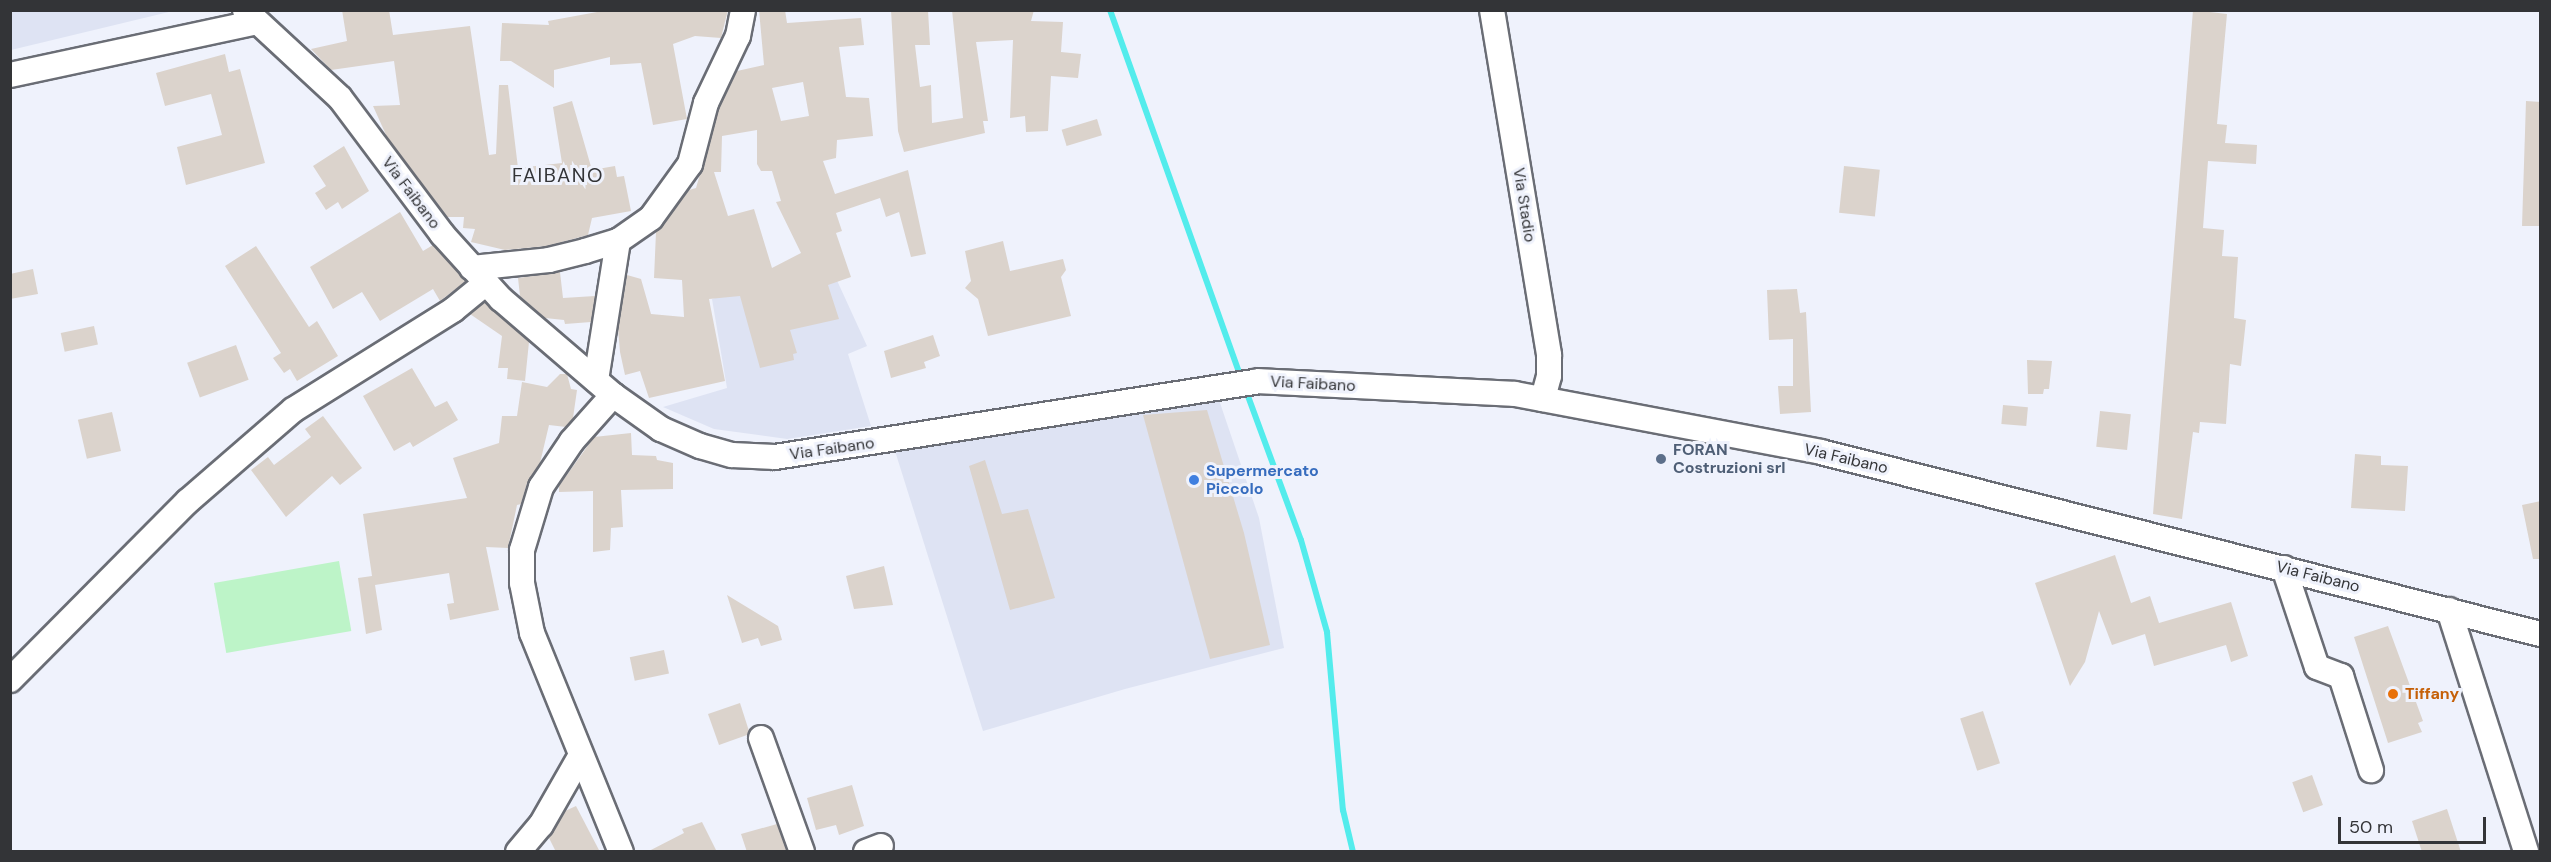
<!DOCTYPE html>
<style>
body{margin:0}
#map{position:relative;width:2551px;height:862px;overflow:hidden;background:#eff2fc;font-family:"DM Sans",sans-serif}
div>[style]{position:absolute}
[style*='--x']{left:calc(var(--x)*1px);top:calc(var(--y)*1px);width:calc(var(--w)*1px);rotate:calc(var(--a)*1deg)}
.built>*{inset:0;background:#dee3f3}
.green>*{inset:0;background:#bdf4c8;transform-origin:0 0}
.stream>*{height:6px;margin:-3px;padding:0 3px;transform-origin:3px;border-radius:3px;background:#53ecec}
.building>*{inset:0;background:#dbd3cc;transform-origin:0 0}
.roads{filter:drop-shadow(2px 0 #6a6d75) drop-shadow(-2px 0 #6a6d75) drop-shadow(0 2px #6a6d75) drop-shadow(0 -2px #6a6d75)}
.minor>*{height:24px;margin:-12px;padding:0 12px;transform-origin:12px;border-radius:12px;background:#fff}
.dots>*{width:16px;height:16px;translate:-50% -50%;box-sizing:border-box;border:3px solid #eff2fc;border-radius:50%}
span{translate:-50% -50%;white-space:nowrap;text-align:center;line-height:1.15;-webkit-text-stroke:6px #eff2fc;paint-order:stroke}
.street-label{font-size:16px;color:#333437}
.service-label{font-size:16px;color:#4e5e75;font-weight:700}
.left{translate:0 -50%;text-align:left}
.shop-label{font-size:16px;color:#366cbe;font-weight:700}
.food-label{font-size:16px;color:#c56008;font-weight:700}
.quarter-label{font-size:20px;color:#333437;letter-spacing:1.5px}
.frame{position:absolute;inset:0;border:12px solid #333437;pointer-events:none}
.scale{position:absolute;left:2338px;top:817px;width:148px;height:27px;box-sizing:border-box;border:3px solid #333437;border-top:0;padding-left:8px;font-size:18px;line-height:21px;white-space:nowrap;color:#333437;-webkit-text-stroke:4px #eff2fc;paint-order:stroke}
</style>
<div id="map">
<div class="built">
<div style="clip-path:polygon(10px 11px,11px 10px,173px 11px,11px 50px)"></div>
<div style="clip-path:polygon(829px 263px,867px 346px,848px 354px,871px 426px,787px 439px,714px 429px,663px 407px,727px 388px,712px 299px)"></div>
<div style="clip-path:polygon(1217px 394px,1259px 518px,1284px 648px,1125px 689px,983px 731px,895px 451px)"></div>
</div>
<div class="green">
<div style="left:339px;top:561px;width:71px;height:127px;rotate:80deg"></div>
</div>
<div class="stream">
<div style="--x:1110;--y:10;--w:391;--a:70.4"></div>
<div style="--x:1245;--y:388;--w:162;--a:69.8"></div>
<div style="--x:1301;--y:540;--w:96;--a:74.2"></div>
<div style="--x:1327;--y:632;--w:179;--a:84.9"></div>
<div style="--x:1343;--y:810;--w:43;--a:76.6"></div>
</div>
<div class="building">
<div style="clip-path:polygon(342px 10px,389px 10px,393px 35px,470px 26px,489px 155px,496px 154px,499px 85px,508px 85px,518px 168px,562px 163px,553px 107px,572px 101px,592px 170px,615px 166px,617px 177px,624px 176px,631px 211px,592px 218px,588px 235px,547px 246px,505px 250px,471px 242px,475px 229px,463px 228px,464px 217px,447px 217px,387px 137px,373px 106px,400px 105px,394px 61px,331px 70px,311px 49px,347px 41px)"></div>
<div style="clip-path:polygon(608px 10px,728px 10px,721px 38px,695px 36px,673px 44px,687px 119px,653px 125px,641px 63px,610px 65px,610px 57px,554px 70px,554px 88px,511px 61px,500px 61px,502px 23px,549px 25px,548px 21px)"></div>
<div style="clip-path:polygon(evenodd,759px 10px,785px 10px,787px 23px,861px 18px,864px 45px,839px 47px,846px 97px,869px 98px,873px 136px,837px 140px,836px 158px,823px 161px,835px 194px,908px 170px,926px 254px,911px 257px,899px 212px,886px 217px,880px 198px,836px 213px,842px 231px,836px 233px,851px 277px,828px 285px,839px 319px,790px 330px,797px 353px,793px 354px,794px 360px,760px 368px,740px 296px,709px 299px,725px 381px,649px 398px,640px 371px,625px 375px,620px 352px,618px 329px,627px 275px,641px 279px,651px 314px,684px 317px,682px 280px,654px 278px,656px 232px,689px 190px,696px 188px,719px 108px,737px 71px,764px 65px,759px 10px,803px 82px,809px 116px,781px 121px,772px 88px,803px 82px,759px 10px,757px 130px,757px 164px,761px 171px,772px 171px,781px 201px,776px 202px,801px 253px,772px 268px,754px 209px,728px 216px,714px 172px,721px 172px,722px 136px,757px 130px)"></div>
<div style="clip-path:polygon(891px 10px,928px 10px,930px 45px,915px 45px,920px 87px,931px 85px,932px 123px,963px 118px,952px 10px,1034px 10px,1031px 21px,1063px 22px,1061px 52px,1081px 54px,1078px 78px,1051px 76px,1048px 131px,1026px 132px,1025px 116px,1010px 118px,1013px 40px,976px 42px,988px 121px,983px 121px,985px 133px,904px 152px,898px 131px)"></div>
<div style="clip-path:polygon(2193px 10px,2227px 14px,2217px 124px,2227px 125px,2225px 143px,2257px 145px,2256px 164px,2208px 161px,2203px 228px,2224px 230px,2222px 256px,2238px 257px,2234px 318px,2246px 320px,2241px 366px,2230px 364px,2226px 424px,2200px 422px,2199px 433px,2193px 432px,2182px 519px,2153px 514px)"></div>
<div style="clip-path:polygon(225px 54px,229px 72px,240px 69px,265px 163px,186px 185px,177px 147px,222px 135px,211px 94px,165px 106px,156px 73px)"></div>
<div style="clip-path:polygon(2526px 101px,2541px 102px,2541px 226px,2522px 226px)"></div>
<div style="left:1097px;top:119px;width:17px;height:37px;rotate:73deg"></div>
<div style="clip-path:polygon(344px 146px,369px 191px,342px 209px,338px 202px,326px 210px,315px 193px,326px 186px,313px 166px)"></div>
<div style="left:1844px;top:166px;width:36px;height:47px;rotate:6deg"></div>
<div style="clip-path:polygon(400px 212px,423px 251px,433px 245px,466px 281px,440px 301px,433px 289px,380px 321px,362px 292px,333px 309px,310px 267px)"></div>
<div style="clip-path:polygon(1003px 241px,1010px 271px,1063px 259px,1066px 270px,1061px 277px,1071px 316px,988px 336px,978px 299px,965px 288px,971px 281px,965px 251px)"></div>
<div style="clip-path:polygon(256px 246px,309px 327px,317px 321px,338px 356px,297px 381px,290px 369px,284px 373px,273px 358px,281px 353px,225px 266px)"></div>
<div style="clip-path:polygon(33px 269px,38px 294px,10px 299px,10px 274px)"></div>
<div style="clip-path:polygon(560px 272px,563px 298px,595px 296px,591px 322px,565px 324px,564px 320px,545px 318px,520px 296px,518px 278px)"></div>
<div style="clip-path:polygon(1797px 289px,1800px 313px,1806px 312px,1811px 412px,1780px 414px,1778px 386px,1793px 386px,1793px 339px,1769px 340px,1767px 290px)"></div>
<div style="clip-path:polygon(485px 302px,529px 342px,525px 381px,507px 379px,508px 368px,498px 368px,502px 336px,470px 314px)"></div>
<div style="left:94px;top:326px;width:19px;height:34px;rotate:78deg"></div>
<div style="clip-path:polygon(933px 335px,940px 356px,924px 362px,926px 368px,891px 378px,884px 351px)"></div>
<div style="left:236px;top:345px;width:37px;height:52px;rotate:70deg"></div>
<div style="clip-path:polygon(2027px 360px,2052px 361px,2049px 389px,2044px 389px,2043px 394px,2028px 394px)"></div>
<div style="clip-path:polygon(412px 368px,435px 407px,447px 401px,458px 420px,413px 447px,410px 442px,394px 451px,363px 396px)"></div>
<div style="clip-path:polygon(560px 374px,567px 374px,571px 389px,577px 390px,573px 418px,566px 427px,549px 425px,540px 463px,527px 483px,521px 504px,517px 505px,508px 548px,486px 547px,499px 610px,450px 620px,447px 604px,454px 603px,449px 573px,375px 585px,382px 630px,366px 634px,358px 578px,372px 576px,363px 514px,467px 498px,453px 458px,499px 443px,502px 416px,517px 416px,522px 382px,547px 387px)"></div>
<div style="left:2003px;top:405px;width:25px;height:19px;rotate:5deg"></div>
<div style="clip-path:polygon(1207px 410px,1244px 533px,1270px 645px,1210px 659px,1143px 415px)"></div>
<div style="left:2100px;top:411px;width:31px;height:36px;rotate:6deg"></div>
<div style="left:112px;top:412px;width:40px;height:35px;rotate:77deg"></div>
<div style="clip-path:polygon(323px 416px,362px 468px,340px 485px,332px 476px,286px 517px,251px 470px,268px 457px,274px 465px,311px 437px,305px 429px)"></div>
<div style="clip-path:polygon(631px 433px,632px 455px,656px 456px,657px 460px,673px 463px,673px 489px,621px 490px,623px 527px,611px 528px,610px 550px,593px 552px,593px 491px,559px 492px,559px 486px,594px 437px)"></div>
<div style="clip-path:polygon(2355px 454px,2381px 456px,2381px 465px,2408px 466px,2405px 511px,2351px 508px)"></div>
<div style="clip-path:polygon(985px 460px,1002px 514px,1028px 509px,1055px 598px,1010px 610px,969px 466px)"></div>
<div style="clip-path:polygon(2541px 501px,2541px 559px,2533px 559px,2522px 505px)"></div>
<div style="clip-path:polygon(2115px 555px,2131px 603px,2150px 596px,2159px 623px,2231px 602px,2248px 656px,2231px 662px,2226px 645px,2154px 666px,2145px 634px,2112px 645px,2099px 611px,2085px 662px,2070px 686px,2035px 583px)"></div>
<div style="clip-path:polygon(884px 566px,893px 605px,854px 609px,846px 576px)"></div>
<div style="clip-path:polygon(727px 595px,778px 626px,782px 640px,761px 646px,758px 638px,742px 643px)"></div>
<div style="clip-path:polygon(2388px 626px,2423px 721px,2418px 723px,2422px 732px,2388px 743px,2354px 637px)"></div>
<div style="left:664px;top:650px;width:24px;height:35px;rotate:78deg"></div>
<div style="clip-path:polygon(740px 703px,749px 731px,747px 735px,719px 745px,708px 714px)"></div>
<div style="left:1983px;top:711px;width:55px;height:24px;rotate:72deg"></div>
<div style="left:2312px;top:775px;width:32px;height:21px;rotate:70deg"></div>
<div style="clip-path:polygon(852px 785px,864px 826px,839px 835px,836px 825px,816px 830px,807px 798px)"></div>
<div style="clip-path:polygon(576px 806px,600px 852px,556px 852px,549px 838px,565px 811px)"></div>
<div style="clip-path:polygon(2447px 809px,2461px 852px,2422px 852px,2412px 821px)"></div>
<div style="clip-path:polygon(702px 822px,717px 852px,647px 852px,684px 833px,682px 829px)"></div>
<div style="clip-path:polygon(777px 824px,787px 852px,747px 852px,741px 834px)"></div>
</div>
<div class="roads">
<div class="minor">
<div style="--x:245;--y:10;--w:129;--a:42.8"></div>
<div style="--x:340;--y:98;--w:170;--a:53.1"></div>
<div style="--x:442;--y:234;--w:88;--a:47.8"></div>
<div style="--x:501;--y:299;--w:148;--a:40.6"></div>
<div style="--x:613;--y:395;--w:59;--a:35.3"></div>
<div style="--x:661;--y:429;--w:43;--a:23.6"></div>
<div style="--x:700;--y:446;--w:33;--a:16"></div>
<div style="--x:732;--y:455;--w:43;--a:2.7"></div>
<div style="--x:775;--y:457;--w:489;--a:-8.9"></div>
<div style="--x:1258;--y:381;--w:257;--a:2.9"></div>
<div style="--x:1515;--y:394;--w:311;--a:10.7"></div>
<div style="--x:1821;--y:452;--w:742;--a:14.2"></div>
<div style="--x:1492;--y:10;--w:350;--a:80.6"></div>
<div style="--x:1549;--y:355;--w:21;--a:90"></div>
<div style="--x:1549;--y:376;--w:24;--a:105"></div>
<div style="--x:10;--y:75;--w:253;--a:-12.1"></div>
<div style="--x:472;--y:268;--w:77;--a:-5.9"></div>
<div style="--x:549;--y:260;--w:37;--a:-14"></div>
<div style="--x:585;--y:251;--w:34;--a:-17"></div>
<div style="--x:618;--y:241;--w:40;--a:-34.9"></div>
<div style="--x:651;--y:218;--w:67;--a:-54.2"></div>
<div style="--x:690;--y:164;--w:63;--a:-75.3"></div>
<div style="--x:706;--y:103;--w:74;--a:-64.5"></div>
<div style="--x:738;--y:36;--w:26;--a:-79"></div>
<div style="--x:596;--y:380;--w:141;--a:-81"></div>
<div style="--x:613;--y:395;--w:62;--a:131.7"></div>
<div style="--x:572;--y:441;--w:55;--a:124"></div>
<div style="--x:541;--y:487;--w:66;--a:106.8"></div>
<div style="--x:522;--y:550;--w:33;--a:90"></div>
<div style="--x:522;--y:583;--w:51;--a:78.7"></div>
<div style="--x:532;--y:633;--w:236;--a:67.9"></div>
<div style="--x:2284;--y:568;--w:104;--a:71.6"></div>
<div style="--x:2317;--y:667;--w:26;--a:21"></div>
<div style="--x:2341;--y:676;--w:99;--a:72.3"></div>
<div style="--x:2449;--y:610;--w:254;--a:72.3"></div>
<div style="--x:10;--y:680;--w:252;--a:-45.2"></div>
<div style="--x:188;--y:501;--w:139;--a:-40.9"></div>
<div style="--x:293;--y:410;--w:189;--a:-32"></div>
<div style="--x:453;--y:310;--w:43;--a:-39.3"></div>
<div style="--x:761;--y:738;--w:121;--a:70.2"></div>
<div style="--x:518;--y:852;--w:35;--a:-50"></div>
<div style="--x:541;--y:825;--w:78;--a:-60.2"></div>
<div style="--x:866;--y:852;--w:16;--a:-22"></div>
</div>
</div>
<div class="dots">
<div style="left:1661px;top:459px;background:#5c6f8a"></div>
<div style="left:1194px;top:480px;background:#3f7fe0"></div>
<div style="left:2393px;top:694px;background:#e8710a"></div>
</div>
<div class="street-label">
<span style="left:411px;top:193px;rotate:53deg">Via Faibano</span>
<span style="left:1524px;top:205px;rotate:81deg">Via Stadio</span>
<span style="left:1313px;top:384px;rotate:3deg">Via Faibano</span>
<span style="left:832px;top:449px;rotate:-8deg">Via Faibano</span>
<span style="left:1846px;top:459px;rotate:13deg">Via Faibano</span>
<span style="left:2318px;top:577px;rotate:14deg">Via Faibano</span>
</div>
<div class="service-label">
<span class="left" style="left:1673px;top:459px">FORAN<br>Costruzioni srl</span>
</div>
<div class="shop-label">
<span class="left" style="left:1206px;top:480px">Supermercato<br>Piccolo</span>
</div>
<div class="food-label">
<span class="left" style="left:2405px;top:694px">Tiffany</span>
</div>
<div class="quarter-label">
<span style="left:558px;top:175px">FAIBANO</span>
</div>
<div class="frame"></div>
<div class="scale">50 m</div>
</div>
